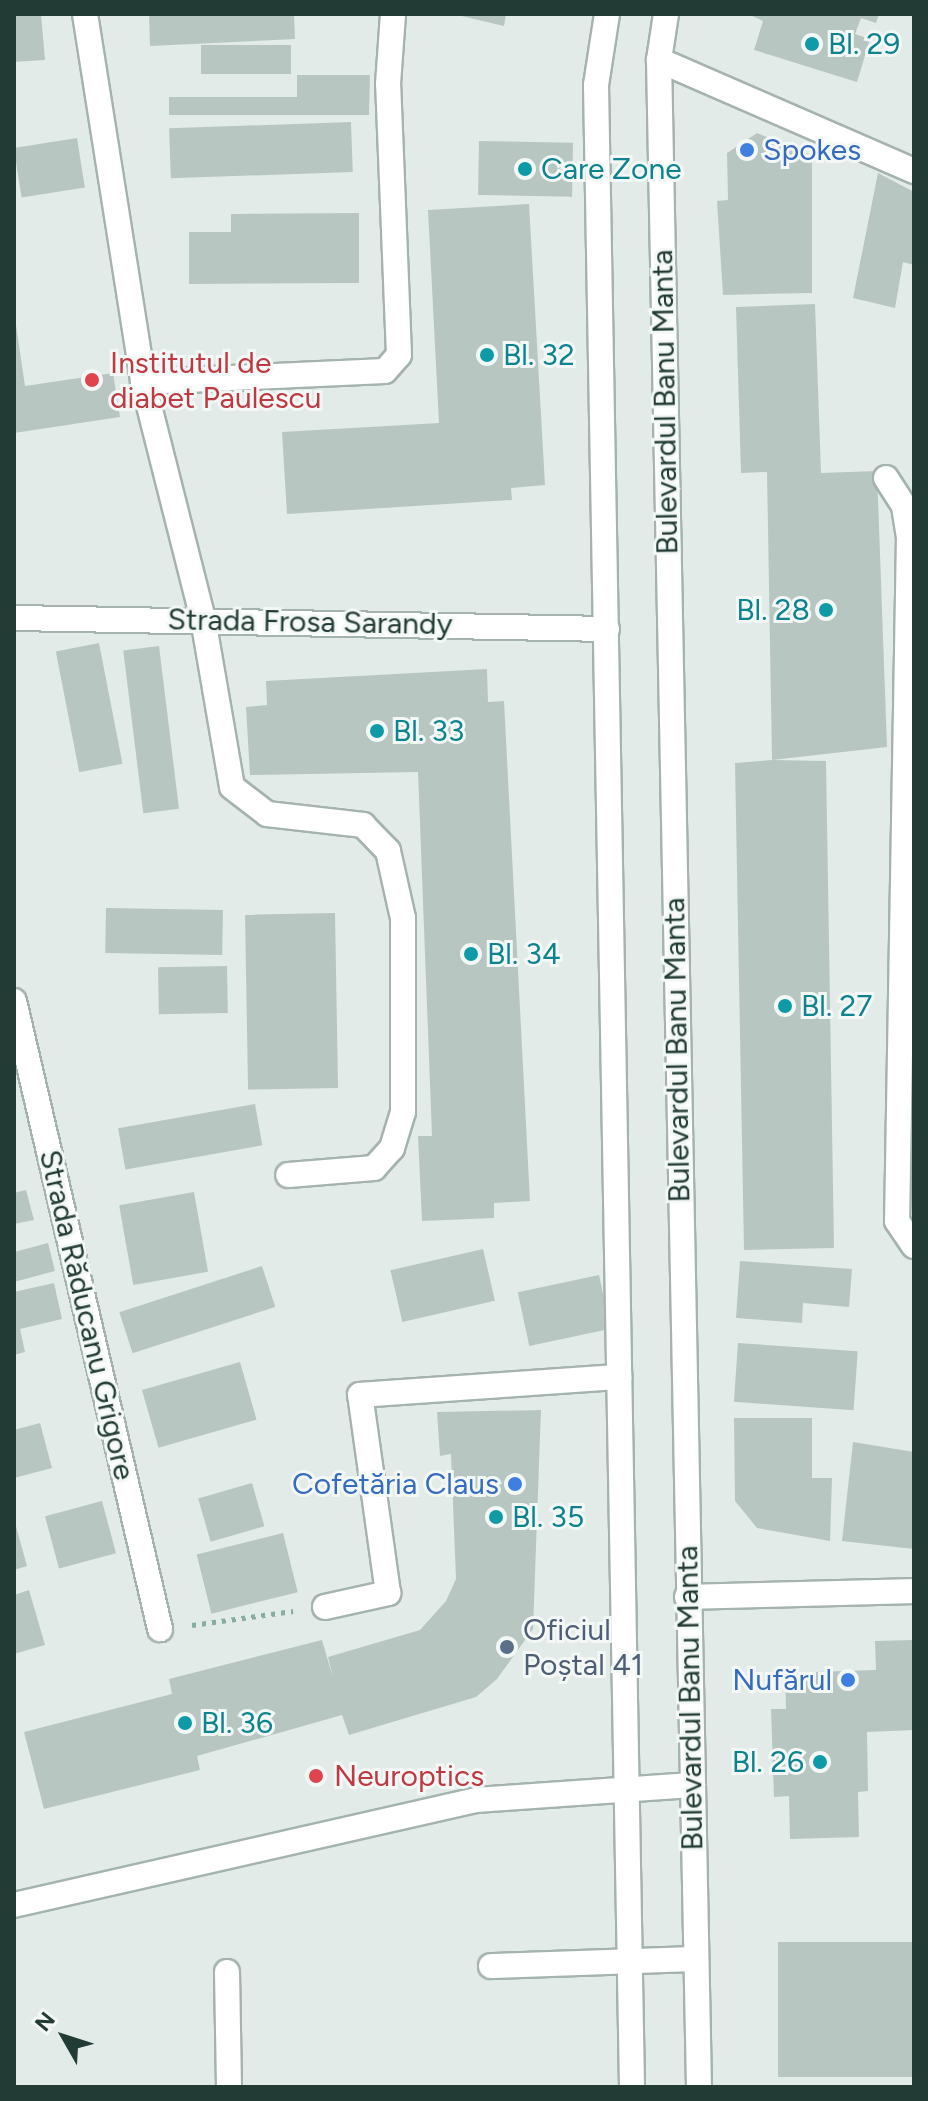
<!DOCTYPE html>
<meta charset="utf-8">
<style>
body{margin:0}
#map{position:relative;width:928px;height:2101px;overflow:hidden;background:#e2ebe8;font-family:Figtree,sans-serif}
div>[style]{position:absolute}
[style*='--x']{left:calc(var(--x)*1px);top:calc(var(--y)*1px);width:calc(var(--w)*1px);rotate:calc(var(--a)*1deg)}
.building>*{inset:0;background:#b8c6c1;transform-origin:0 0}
.path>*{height:5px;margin-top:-2.5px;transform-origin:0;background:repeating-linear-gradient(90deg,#85ada1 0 4px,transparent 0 10px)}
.roads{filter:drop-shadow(2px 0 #a5b3af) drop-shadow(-2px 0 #a5b3af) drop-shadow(0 2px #a5b3af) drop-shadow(0 -2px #a5b3af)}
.minor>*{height:24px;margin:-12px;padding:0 12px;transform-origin:12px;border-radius:12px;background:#fff}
.dots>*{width:22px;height:22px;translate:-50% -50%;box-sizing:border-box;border:4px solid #f3f8f6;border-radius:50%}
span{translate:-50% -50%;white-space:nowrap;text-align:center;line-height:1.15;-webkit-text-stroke:6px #f3f8f6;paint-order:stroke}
.culture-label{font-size:30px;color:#0d838f}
.left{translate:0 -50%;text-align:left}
.right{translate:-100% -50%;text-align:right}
.shop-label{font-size:30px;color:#366cbe}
.health-label{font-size:30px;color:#be3a42}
.street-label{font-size:30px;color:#233b35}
.service-label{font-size:30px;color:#4e5e75}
.frame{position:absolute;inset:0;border:16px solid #233b35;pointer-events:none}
.north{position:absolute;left:24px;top:1997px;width:80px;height:80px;-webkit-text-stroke:6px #f3f8f6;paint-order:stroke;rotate:309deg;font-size:22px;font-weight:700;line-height:32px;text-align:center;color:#233b35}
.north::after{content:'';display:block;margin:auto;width:28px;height:36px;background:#233b35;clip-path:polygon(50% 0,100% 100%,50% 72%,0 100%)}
</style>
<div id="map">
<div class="building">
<div style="clip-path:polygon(14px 14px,41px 14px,45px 60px,14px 62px)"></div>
<div style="clip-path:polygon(149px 14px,294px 14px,295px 39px,150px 46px)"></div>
<div style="clip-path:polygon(453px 14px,506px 14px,504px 26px)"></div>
<div style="clip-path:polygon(748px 14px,879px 14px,876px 23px,861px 18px,855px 34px,870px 39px,857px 82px,754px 50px,763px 21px)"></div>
<div style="left:291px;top:45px;width:29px;height:90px;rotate:90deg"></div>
<div style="clip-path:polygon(297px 75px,370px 75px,369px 115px,169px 115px,169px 97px,297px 97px)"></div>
<div style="left:351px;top:122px;width:50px;height:182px;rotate:88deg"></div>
<div style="clip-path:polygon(757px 133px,812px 156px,812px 293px,723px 295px,717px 201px,728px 200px,727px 153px)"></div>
<div style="left:77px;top:138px;width:50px;height:64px;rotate:81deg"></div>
<div style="left:479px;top:141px;width:94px;height:54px;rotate:1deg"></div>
<div style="clip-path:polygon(878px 173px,914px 192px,914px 265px,903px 262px,895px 308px,853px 298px)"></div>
<div style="clip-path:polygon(529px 204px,545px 485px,511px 488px,512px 500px,287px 514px,282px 432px,439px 423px,428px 210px)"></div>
<div style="clip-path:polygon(359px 213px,359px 283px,189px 284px,189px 232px,231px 232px,231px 214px)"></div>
<div style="clip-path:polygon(815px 304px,821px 473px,877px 471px,887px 747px,772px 760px,767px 472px,741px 473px,736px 307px)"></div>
<div style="clip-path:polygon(16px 325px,25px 386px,113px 373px,120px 417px,14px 433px)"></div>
<div style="left:99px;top:643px;width:123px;height:44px;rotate:79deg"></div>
<div style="left:159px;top:646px;width:164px;height:36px;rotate:83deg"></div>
<div style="clip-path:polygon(487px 669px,488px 702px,504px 701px,530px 1201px,494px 1203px,494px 1218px,422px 1221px,418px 1136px,432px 1136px,418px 772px,250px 775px,246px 707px,267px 705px,266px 681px)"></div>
<div style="clip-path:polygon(772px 760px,826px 761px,834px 1248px,744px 1250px,735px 763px)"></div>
<div style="left:106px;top:908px;width:117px;height:45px;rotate:1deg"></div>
<div style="left:335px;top:913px;width:175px;height:90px;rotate:89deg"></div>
<div style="left:227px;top:966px;width:47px;height:69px;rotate:89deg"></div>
<div style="left:255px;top:1104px;width:42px;height:139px;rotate:80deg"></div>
<div style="clip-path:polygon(26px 1190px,34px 1220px,14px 1224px,14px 1193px)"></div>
<div style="left:194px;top:1192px;width:81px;height:76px;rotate:80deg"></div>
<div style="clip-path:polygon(48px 1243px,55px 1271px,14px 1282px,14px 1252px)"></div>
<div style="left:483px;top:1249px;width:53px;height:95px;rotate:77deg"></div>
<div style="clip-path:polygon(740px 1261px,852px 1269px,849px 1307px,803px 1303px,802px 1323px,736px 1318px)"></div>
<div style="left:262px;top:1266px;width:43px;height:150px;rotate:72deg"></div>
<div style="left:599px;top:1275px;width:55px;height:83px;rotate:78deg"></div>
<div style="clip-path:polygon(54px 1283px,62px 1319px,20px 1329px,25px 1352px,14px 1355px,14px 1292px)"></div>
<div style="left:738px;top:1343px;width:120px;height:59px;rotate:4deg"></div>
<div style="left:240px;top:1362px;width:60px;height:102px;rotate:74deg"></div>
<div style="clip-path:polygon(541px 1410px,533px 1629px,497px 1679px,476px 1697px,349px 1735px,342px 1715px,197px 1756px,200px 1770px,44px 1809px,24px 1732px,172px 1694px,169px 1679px,322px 1640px,333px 1678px,328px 1657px,420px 1630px,446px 1601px,456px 1579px,451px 1454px,440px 1456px,437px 1412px)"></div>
<div style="clip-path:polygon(734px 1418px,812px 1418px,812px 1478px,832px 1478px,830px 1541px,757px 1528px,735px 1501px)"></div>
<div style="clip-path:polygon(40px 1423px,52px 1468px,14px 1478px,14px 1430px)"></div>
<div style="clip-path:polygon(853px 1442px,914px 1452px,914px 1549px,842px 1541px)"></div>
<div style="left:252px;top:1483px;width:45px;height:56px;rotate:74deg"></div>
<div style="left:102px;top:1501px;width:54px;height:59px;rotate:75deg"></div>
<div style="clip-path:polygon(14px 1519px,27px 1566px,14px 1570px)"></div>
<div style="left:283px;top:1533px;width:61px;height:89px;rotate:76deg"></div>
<div style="clip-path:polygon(29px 1590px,45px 1645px,14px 1654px,14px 1595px)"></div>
<div style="clip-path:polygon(914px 1640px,914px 1730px,867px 1732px,868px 1791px,858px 1792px,859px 1837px,790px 1839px,789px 1796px,774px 1797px,771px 1709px,786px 1709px,785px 1673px,876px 1670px,875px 1641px)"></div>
<div style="left:914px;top:1942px;width:135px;height:136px;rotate:90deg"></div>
</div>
<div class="path">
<div style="--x:192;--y:1625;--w:102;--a:-7.9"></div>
</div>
<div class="roads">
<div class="minor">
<div style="--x:85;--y:14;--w:373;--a:81"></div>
<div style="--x:143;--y:382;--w:244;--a:75.8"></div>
<div style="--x:203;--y:619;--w:170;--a:80.2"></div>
<div style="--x:232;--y:787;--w:44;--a:37.6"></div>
<div style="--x:267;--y:814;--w:97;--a:6.5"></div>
<div style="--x:363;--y:825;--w:36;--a:46"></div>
<div style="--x:388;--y:851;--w:69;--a:77.4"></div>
<div style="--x:403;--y:918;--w:194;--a:90"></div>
<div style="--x:403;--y:1112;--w:38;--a:107"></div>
<div style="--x:392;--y:1148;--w:27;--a:132"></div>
<div style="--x:374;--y:1168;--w:86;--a:175.3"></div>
<div style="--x:607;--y:14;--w:72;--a:98.8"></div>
<div style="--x:596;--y:85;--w:2002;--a:88.97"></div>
<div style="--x:666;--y:14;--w:47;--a:98.7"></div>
<div style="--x:659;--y:60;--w:2027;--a:88.87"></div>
<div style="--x:659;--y:60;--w:278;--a:23.5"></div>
<div style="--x:143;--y:382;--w:242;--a:-2.6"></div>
<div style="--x:385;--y:371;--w:21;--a:-49"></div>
<div style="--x:399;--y:355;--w:271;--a:-92.3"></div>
<div style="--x:388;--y:84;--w:70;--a:-85.9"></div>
<div style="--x:886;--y:478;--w:33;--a:57"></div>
<div style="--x:904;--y:506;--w:30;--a:81"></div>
<div style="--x:909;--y:536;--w:685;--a:91"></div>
<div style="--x:897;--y:1221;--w:30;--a:56"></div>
<div style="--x:14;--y:618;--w:593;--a:1.06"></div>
<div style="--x:14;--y:1001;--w:645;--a:76.91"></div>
<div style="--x:687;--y:1597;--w:227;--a:-1.5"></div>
<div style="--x:325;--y:1607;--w:65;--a:-12.5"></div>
<div style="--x:388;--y:1593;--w:200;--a:-98"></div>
<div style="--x:360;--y:1395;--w:260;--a:-4"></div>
<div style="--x:14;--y:1905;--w:475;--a:-12.8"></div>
<div style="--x:477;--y:1800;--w:214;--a:-4"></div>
<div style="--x:491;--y:1966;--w:205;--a:-2"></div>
<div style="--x:227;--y:1972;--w:115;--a:89"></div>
</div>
</div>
<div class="dots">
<div style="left:812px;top:44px;background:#0f9aa8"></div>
<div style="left:747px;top:150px;background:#3f7fe0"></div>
<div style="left:525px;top:169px;background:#0f9aa8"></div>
<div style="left:487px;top:355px;background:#0f9aa8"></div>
<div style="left:92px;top:380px;background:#e0444e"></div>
<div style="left:826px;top:610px;background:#0f9aa8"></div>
<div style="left:377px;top:731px;background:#0f9aa8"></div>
<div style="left:471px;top:954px;background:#0f9aa8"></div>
<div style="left:785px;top:1006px;background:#0f9aa8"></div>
<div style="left:515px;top:1484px;background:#3f7fe0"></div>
<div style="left:496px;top:1517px;background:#0f9aa8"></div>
<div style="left:507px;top:1647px;background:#5c6f8a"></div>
<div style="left:848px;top:1680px;background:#3f7fe0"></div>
<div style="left:185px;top:1723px;background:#0f9aa8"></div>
<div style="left:820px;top:1762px;background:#0f9aa8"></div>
<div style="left:316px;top:1776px;background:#e0444e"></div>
</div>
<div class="culture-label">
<span class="left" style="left:828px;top:44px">Bl. 29</span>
<span class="left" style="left:541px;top:169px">Care Zone</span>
<span class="left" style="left:503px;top:355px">Bl. 32</span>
<span class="right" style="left:810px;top:610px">Bl. 28</span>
<span class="left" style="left:393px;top:731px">Bl. 33</span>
<span class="left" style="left:487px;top:954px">Bl. 34</span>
<span class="left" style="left:801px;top:1006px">Bl. 27</span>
<span class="left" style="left:512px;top:1517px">Bl. 35</span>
<span class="left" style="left:201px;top:1723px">Bl. 36</span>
<span class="right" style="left:804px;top:1762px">Bl. 26</span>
</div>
<div class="shop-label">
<span class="left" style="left:763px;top:150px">Spokes</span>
<span class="right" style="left:499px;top:1484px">Cofetăria Claus</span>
<span class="right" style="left:832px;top:1680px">Nufărul</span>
</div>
<div class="health-label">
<span class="left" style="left:110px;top:380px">Institutul de<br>diabet Paulescu</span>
<span class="left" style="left:334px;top:1776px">Neuroptics</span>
</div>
<div class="street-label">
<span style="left:665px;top:402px;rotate:-91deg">Bulevardul Banu Manta</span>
<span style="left:310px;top:622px;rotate:1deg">Strada Frosa Sarandy</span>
<span style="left:677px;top:1050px;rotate:-91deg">Bulevardul Banu Manta</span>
<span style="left:87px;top:1315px;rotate:77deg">Strada Răducanu Grigore</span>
<span style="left:690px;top:1698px;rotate:-91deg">Bulevardul Banu Manta</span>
</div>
<div class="service-label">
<span class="left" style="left:523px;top:1647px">Oficiul<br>Poștal 41</span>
</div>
<div class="frame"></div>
<div class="north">N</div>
</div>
